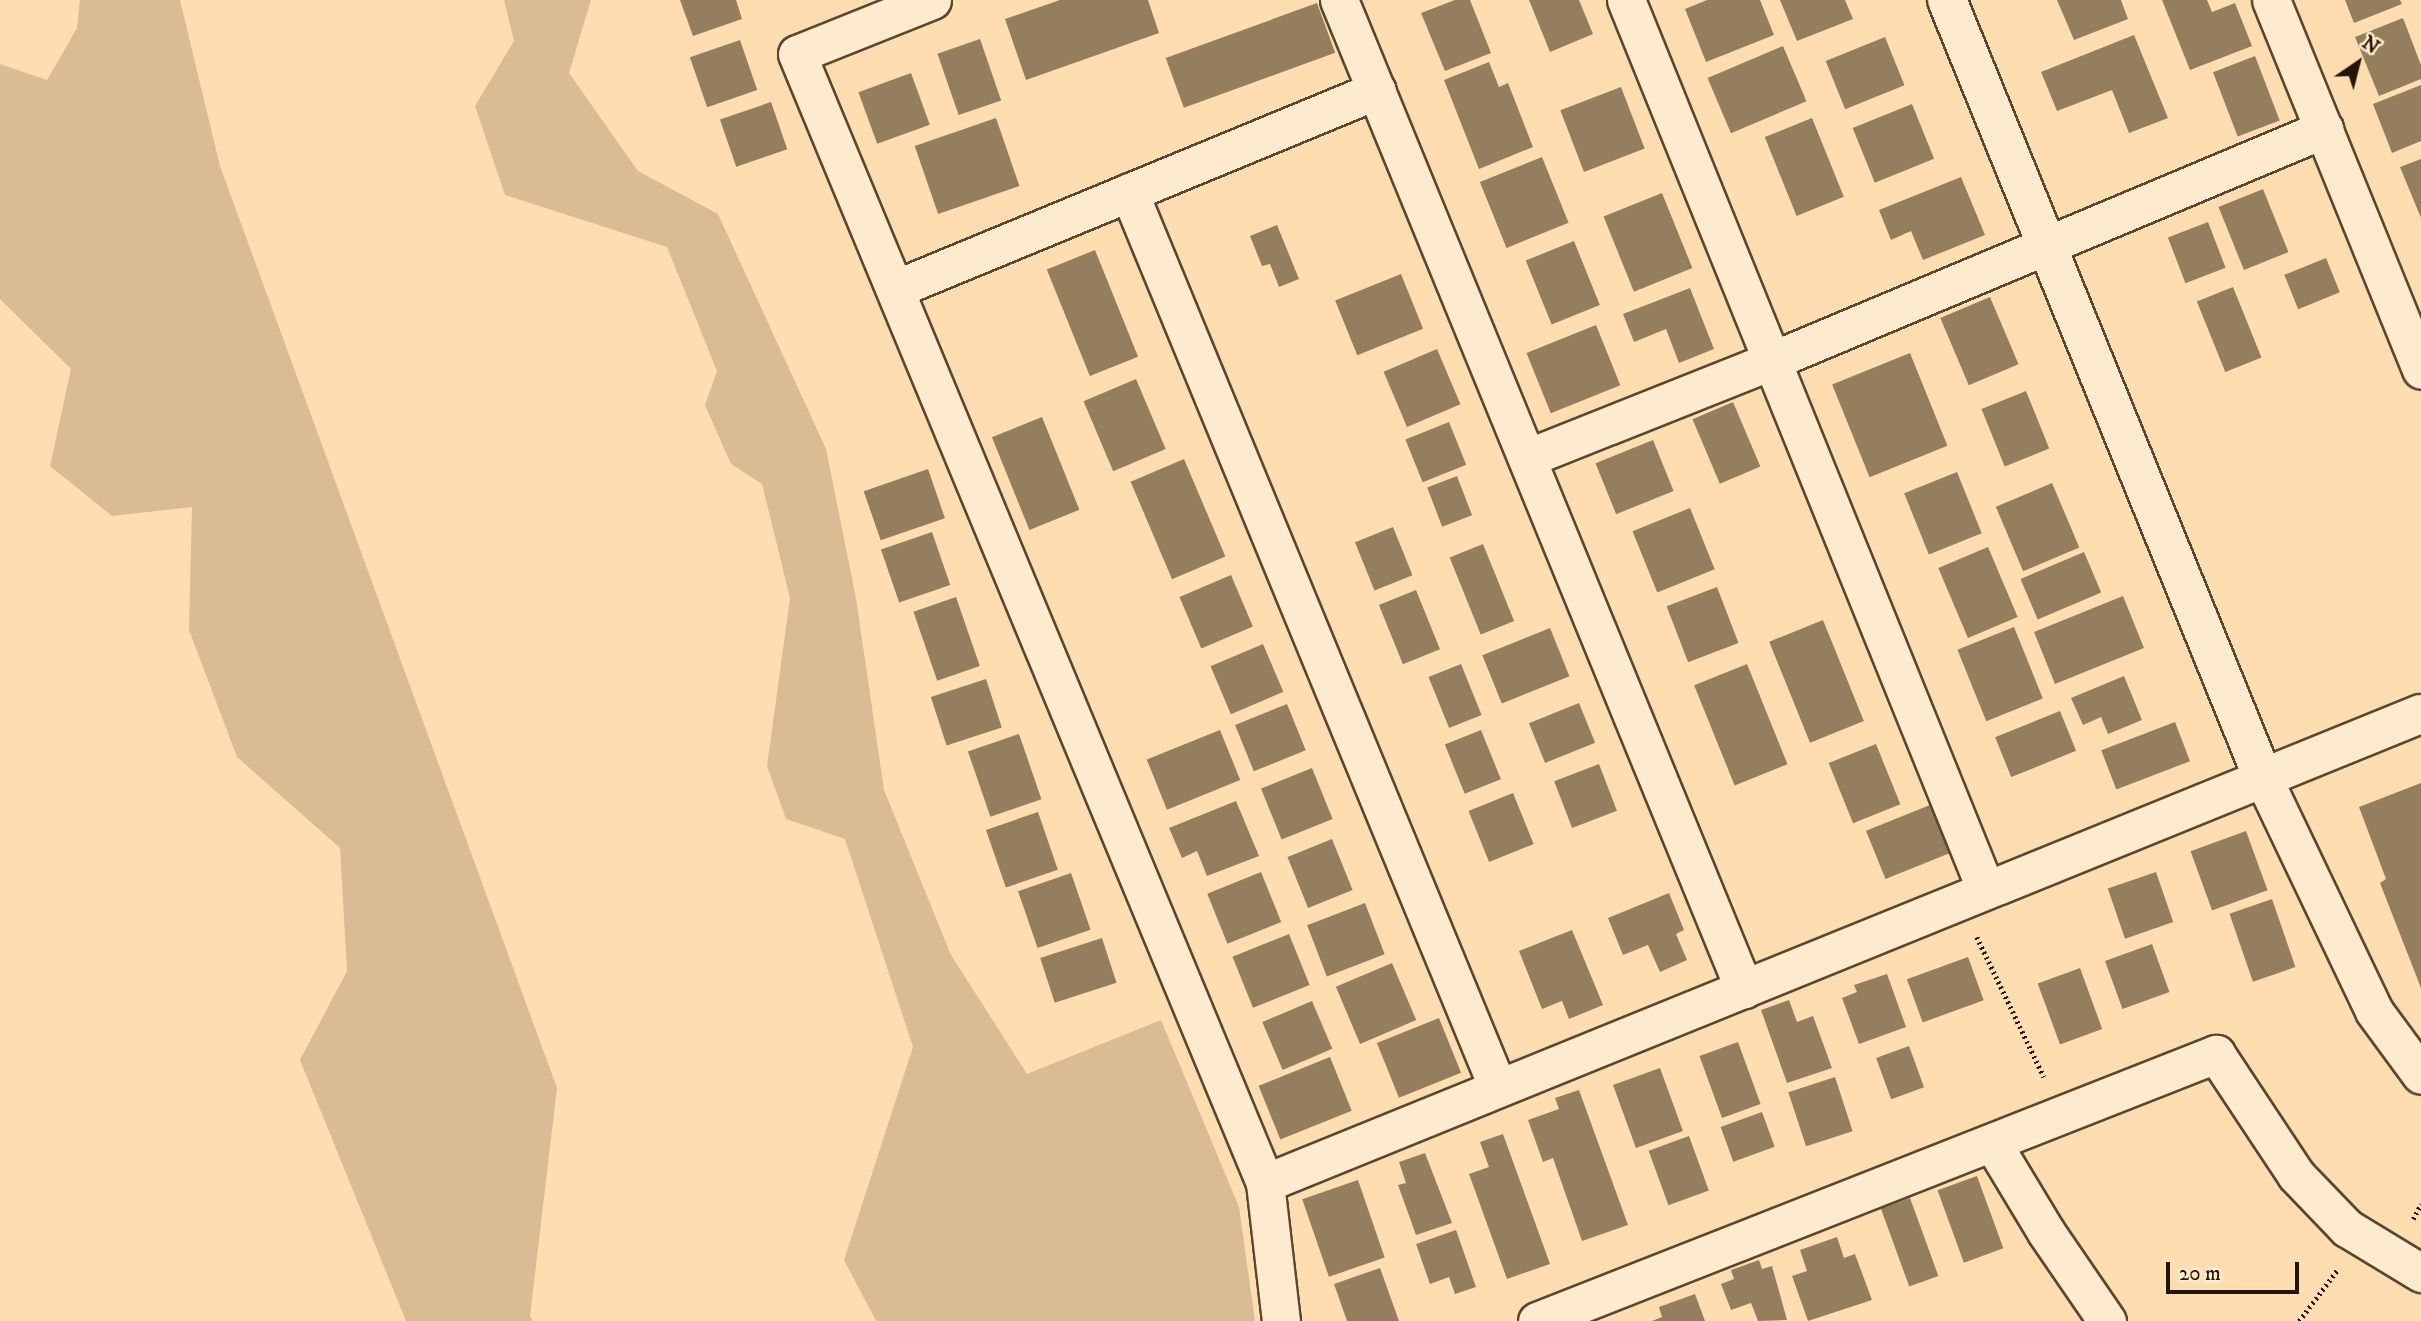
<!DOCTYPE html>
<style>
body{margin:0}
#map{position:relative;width:2421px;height:1321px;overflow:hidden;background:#fedeb0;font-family:"IM FELL DW Pica",serif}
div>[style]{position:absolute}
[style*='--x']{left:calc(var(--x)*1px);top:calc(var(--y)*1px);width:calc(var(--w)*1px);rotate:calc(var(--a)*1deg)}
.green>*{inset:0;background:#d9bc93}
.building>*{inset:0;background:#947e5d;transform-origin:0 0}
.path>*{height:4.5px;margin-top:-2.25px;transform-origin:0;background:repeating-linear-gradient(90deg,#221504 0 2px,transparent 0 5.5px)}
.roads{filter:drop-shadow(2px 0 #59472f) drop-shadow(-2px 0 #59472f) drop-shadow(0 2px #59472f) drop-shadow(0 -2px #59472f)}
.street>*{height:37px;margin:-18.5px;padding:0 18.5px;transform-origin:18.5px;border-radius:18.5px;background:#feeacc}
.secondary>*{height:38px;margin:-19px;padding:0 19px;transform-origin:19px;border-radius:19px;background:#feeacc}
span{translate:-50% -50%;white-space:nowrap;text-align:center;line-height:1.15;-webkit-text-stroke:5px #feeacc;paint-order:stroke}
.north{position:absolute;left:2323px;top:28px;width:70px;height:70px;-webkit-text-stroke:5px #feeacc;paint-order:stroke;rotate:35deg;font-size:19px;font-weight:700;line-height:28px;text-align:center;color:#221504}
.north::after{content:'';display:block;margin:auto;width:24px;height:32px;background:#221504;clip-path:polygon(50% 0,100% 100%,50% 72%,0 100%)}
.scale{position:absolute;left:2166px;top:1262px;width:133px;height:32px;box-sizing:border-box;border:4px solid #221504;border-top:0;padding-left:9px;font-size:21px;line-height:24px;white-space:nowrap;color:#221504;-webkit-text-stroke:5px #feeacc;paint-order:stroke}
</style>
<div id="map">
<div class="green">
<div style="clip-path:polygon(80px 0,180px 0,220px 166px,557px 1088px,530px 1316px,533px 1321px,406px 1321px,300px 1060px,347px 971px,340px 848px,237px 757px,189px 630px,192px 507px,112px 516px,50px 466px,71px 369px,0 299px,0 64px,47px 80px,77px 28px)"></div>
<div style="clip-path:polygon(504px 0,591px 0,569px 73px,638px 171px,718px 214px,826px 449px,856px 598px,884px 790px,951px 955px,1027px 1074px,1161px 1020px,1239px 1207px,1255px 1321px,876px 1321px,844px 1260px,913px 1047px,845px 839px,786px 819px,767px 766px,790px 598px,762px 484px,731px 464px,705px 405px,717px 371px,667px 247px,505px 195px,475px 106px,514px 41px)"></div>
</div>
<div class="building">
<div style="clip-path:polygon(680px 0,736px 0,742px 19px,693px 36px)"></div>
<div style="clip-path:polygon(1060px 0,1148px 0,1159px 33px,1026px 80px,1005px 19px)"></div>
<div style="clip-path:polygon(1455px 0,1470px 0,1491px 53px,1445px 71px,1421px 13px)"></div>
<div style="clip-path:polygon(1529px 0,1579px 0,1593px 34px,1550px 52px)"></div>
<div style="clip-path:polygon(1707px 0,1760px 0,1774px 35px,1706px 62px,1685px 9px)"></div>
<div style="clip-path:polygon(1780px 0,1845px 0,1853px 19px,1797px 41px)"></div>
<div style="clip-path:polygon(2057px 0,2121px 0,2128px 19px,2074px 40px)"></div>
<div style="clip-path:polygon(2162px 0,2207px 0,2212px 12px,2235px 3px,2252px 46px,2190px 70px)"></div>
<div style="clip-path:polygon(2345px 0,2400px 0,2402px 4px,2354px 23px)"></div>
<div style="left:1317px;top:3px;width:53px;height:161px;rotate:70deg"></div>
<div style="clip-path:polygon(2403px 18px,2421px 65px,2421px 79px,2379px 96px,2355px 37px)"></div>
<div style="clip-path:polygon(2134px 35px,2168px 118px,2129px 133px,2112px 90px,2057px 111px,2041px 72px)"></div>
<div style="left:1885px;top:37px;width:52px;height:64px;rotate:68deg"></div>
<div style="left:980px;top:39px;width:65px;height:45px;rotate:71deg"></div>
<div style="left:740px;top:40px;width:53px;height:53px;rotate:71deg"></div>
<div style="left:1783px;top:46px;width:60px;height:82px;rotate:67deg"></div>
<div style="left:2255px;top:56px;width:69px;height:45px;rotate:69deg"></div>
<div style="clip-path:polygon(1489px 62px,1499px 87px,1508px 83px,1533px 147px,1479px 169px,1444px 80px)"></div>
<div style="left:911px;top:73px;width:55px;height:56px;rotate:70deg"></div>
<div style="clip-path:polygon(2421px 85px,2421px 141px,2392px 153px,2373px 104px)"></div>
<div style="left:1621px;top:87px;width:66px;height:65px;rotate:69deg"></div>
<div style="left:771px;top:102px;width:50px;height:54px;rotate:71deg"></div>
<div style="left:1912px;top:104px;width:59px;height:64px;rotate:68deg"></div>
<div style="left:996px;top:118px;width:72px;height:86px;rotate:71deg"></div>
<div style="left:1812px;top:118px;width:85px;height:51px;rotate:68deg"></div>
<div style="left:1542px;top:157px;width:71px;height:67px;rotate:68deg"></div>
<div style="clip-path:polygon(2421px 159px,2421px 218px,2400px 167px)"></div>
<div style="clip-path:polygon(1961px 177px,1985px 235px,1923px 260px,1911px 231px,1891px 240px,1879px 210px)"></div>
<div style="left:2263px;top:189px;width:68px;height:48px;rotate:68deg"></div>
<div style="left:1662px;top:193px;width:81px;height:63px;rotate:68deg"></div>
<div style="left:2208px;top:222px;width:49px;height:43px;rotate:69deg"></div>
<div style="clip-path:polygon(1277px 225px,1299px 279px,1279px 287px,1270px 264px,1262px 266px,1250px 236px)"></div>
<div style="left:1574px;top:241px;width:69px;height:52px;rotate:68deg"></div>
<div style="left:1095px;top:250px;width:115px;height:52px;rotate:68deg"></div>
<div style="left:2326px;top:258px;width:37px;height:45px;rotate:68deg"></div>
<div style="left:1401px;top:274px;width:59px;height:71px;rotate:68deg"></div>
<div style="left:2233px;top:287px;width:76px;height:39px;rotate:68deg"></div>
<div style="clip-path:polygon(1690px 288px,1714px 349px,1679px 363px,1666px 329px,1634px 342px,1623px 314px)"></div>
<div style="left:1990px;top:297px;width:73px;height:54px;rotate:67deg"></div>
<div style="left:1596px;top:325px;width:65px;height:75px;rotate:68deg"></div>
<div style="left:1437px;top:349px;width:60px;height:58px;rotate:67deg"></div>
<div style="left:1910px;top:353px;width:100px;height:84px;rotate:68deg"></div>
<div style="left:1136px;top:379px;width:76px;height:57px;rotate:67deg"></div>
<div style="left:2026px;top:391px;width:62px;height:48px;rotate:68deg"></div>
<div style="left:1733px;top:402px;width:70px;height:44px;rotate:67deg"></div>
<div style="left:1042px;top:417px;width:100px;height:54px;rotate:68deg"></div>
<div style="left:1449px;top:422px;width:46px;height:47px;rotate:68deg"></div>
<div style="left:1653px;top:440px;width:55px;height:62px;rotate:68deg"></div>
<div style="left:1184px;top:459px;width:106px;height:58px;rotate:67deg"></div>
<div style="left:928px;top:469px;width:52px;height:68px;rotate:71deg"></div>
<div style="left:1957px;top:472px;width:66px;height:57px;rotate:68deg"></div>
<div style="left:1457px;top:476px;width:42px;height:32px;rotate:69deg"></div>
<div style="left:2052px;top:483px;width:70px;height:61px;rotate:67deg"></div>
<div style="left:1690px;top:508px;width:66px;height:62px;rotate:68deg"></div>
<div style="left:1393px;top:527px;width:52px;height:41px;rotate:68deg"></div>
<div style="left:932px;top:532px;width:56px;height:54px;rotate:71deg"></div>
<div style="left:1483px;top:544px;width:83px;height:36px;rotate:68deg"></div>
<div style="left:1988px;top:547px;width:76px;height:54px;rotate:67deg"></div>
<div style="left:2084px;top:552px;width:44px;height:69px;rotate:67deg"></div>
<div style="left:1231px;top:575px;width:56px;height:56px;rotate:67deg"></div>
<div style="left:1717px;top:587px;width:60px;height:54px;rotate:69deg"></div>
<div style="left:1416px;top:590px;width:64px;height:40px;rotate:68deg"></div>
<div style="left:2123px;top:596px;width:56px;height:96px;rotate:68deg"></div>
<div style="left:956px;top:597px;width:73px;height:45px;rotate:71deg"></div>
<div style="left:1823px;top:620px;width:109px;height:58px;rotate:68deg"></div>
<div style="left:2014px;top:627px;width:77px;height:61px;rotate:68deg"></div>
<div style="left:1550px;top:628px;width:52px;height:73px;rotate:68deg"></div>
<div style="left:1263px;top:644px;width:52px;height:57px;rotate:67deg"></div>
<div style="left:1461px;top:664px;width:55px;height:35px;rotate:68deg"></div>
<div style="left:1747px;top:664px;width:108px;height:57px;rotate:68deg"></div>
<div style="clip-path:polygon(2124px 676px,2142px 720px,2108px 734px,2101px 717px,2083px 725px,2071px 698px)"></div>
<div style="left:986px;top:679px;width:51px;height:58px;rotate:72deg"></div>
<div style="left:1579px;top:703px;width:43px;height:54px;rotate:68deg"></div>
<div style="left:1287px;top:704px;width:50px;height:56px;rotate:68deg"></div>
<div style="left:2060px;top:711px;width:43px;height:70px;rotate:68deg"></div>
<div style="left:2175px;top:722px;width:42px;height:79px;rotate:69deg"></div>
<div style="left:1220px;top:730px;width:54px;height:79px;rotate:68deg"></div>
<div style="left:1481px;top:730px;width:53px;height:39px;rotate:68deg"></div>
<div style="left:1019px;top:734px;width:69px;height:54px;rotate:71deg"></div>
<div style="left:1876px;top:744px;width:65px;height:51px;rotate:68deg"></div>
<div style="left:1599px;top:764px;width:50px;height:48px;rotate:69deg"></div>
<div style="left:1312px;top:768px;width:55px;height:55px;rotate:68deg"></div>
<div style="clip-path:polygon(2421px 783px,2421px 988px,2380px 883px,2386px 879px,2359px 807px)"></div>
<div style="left:1513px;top:793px;width:55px;height:48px;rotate:68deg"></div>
<div style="clip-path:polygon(1236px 801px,1259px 856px,1207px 876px,1197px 851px,1182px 858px,1169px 828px)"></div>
<div style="left:1930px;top:805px;width:52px;height:69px;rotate:68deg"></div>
<div style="left:1038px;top:812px;width:61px;height:55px;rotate:71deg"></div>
<div style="left:2246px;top:831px;width:63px;height:59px;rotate:70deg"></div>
<div style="left:1332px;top:839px;width:55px;height:48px;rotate:68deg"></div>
<div style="left:1261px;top:872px;width:54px;height:58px;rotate:68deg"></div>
<div style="left:2156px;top:872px;width:53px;height:51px;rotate:71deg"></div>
<div style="left:1071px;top:873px;width:60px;height:56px;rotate:71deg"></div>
<div style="clip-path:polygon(1669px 893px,1684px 930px,1676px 934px,1687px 960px,1660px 972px,1648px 945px,1623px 955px,1608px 918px)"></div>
<div style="left:2272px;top:899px;width:72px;height:45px;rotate:71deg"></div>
<div style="left:1365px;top:903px;width:55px;height:62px;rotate:69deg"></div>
<div style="clip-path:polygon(1572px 930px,1603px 1005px,1569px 1019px,1562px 1001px,1542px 1009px,1519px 951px)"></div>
<div style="left:1289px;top:934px;width:55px;height:61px;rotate:68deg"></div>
<div style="left:1102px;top:938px;width:47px;height:65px;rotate:72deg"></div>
<div style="left:2152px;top:944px;width:51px;height:50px;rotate:70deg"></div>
<div style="left:1968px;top:957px;width:46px;height:65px;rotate:70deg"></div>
<div style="left:1392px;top:963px;width:62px;height:61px;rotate:67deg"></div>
<div style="left:2080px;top:968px;width:65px;height:45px;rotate:70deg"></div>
<div style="clip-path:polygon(1887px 974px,1906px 1027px,1859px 1044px,1842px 998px,1857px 992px,1854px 985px)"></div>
<div style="clip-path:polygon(1789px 1000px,1797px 1022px,1813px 1016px,1832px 1068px,1787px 1083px,1761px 1010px)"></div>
<div style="left:1312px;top:1001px;width:52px;height:54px;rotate:67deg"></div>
<div style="left:1439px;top:1018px;width:59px;height:67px;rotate:68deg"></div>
<div style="left:1738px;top:1042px;width:66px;height:41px;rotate:70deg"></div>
<div style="left:1909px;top:1046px;width:44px;height:35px;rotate:70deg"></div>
<div style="left:1330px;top:1057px;width:58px;height:77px;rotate:68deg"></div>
<div style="left:1660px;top:1068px;width:67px;height:50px;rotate:70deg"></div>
<div style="left:1835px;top:1077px;width:57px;height:49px;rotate:72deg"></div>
<div style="clip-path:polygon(1579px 1090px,1628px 1225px,1582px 1241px,1553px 1158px,1543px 1162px,1528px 1120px,1559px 1109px,1555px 1098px)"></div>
<div style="left:1762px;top:1112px;width:37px;height:44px;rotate:70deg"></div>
<div style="clip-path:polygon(1503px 1134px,1550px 1264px,1507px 1279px,1469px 1174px,1489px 1167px,1480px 1142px)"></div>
<div style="left:1689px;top:1136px;width:58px;height:43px;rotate:70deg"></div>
<div style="clip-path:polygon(1425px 1153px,1452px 1223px,1416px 1235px,1398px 1185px,1406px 1183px,1399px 1162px)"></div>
<div style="left:1977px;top:1176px;width:77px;height:42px;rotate:70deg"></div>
<div style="left:1358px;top:1180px;width:82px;height:59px;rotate:71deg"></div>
<div style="left:1910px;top:1198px;width:83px;height:31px;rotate:70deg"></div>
<div style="clip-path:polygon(1456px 1230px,1476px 1287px,1455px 1294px,1449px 1277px,1430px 1284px,1416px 1244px)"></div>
<div style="clip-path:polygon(1837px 1237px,1844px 1258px,1855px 1254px,1872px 1300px,1808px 1321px,1792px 1276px,1807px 1271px,1800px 1250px)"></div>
<div style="clip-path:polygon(1759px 1260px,1762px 1269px,1772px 1266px,1787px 1320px,1758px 1321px,1751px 1303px,1731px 1310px,1721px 1284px,1734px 1279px,1731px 1270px)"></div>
<div style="clip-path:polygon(1380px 1268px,1399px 1321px,1347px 1321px,1334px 1284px)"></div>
<div style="clip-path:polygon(1695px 1294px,1705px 1321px,1652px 1321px,1662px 1317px,1659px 1307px)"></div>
</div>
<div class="path">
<div style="--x:1977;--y:937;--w:155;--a:64.4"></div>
<div style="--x:2413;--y:1219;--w:17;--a:-62"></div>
<div style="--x:2299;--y:1321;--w:65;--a:-53.1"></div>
</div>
<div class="roads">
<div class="street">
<div style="--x:932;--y:0;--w:145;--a:158.2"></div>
<div style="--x:797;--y:54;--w:1222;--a:67.48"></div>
<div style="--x:1265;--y:1183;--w:139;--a:83.4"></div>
<div style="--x:1339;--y:0;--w:1069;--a:67.73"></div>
<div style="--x:1626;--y:0;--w:960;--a:67.98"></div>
<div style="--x:2271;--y:0;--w:399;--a:67.9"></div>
<div style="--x:1129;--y:192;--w:969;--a:67.62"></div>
<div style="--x:895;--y:289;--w:521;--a:-22.43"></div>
<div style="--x:1527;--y:458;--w:263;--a:-21.7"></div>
<div style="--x:1771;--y:361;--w:600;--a:-22.76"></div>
<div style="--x:1993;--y:1144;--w:103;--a:58.9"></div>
<div style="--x:2046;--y:1232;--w:108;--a:55.6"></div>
<div style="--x:1265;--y:1183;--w:1077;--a:-22.09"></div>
<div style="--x:2263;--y:778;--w:258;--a:64.5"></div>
<div style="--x:2374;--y:1011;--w:79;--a:53.7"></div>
<div style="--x:1537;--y:1321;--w:730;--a:-21.47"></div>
<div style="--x:2216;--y:1054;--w:145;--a:56.5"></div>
<div style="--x:2296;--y:1175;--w:74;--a:46.1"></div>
<div style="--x:2347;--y:1228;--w:87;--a:31.3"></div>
</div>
<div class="secondary">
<div style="--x:1947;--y:0;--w:840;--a:67.89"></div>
<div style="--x:2263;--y:778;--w:170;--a:-22.1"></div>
</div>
</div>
<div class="north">N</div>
<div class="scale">20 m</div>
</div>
